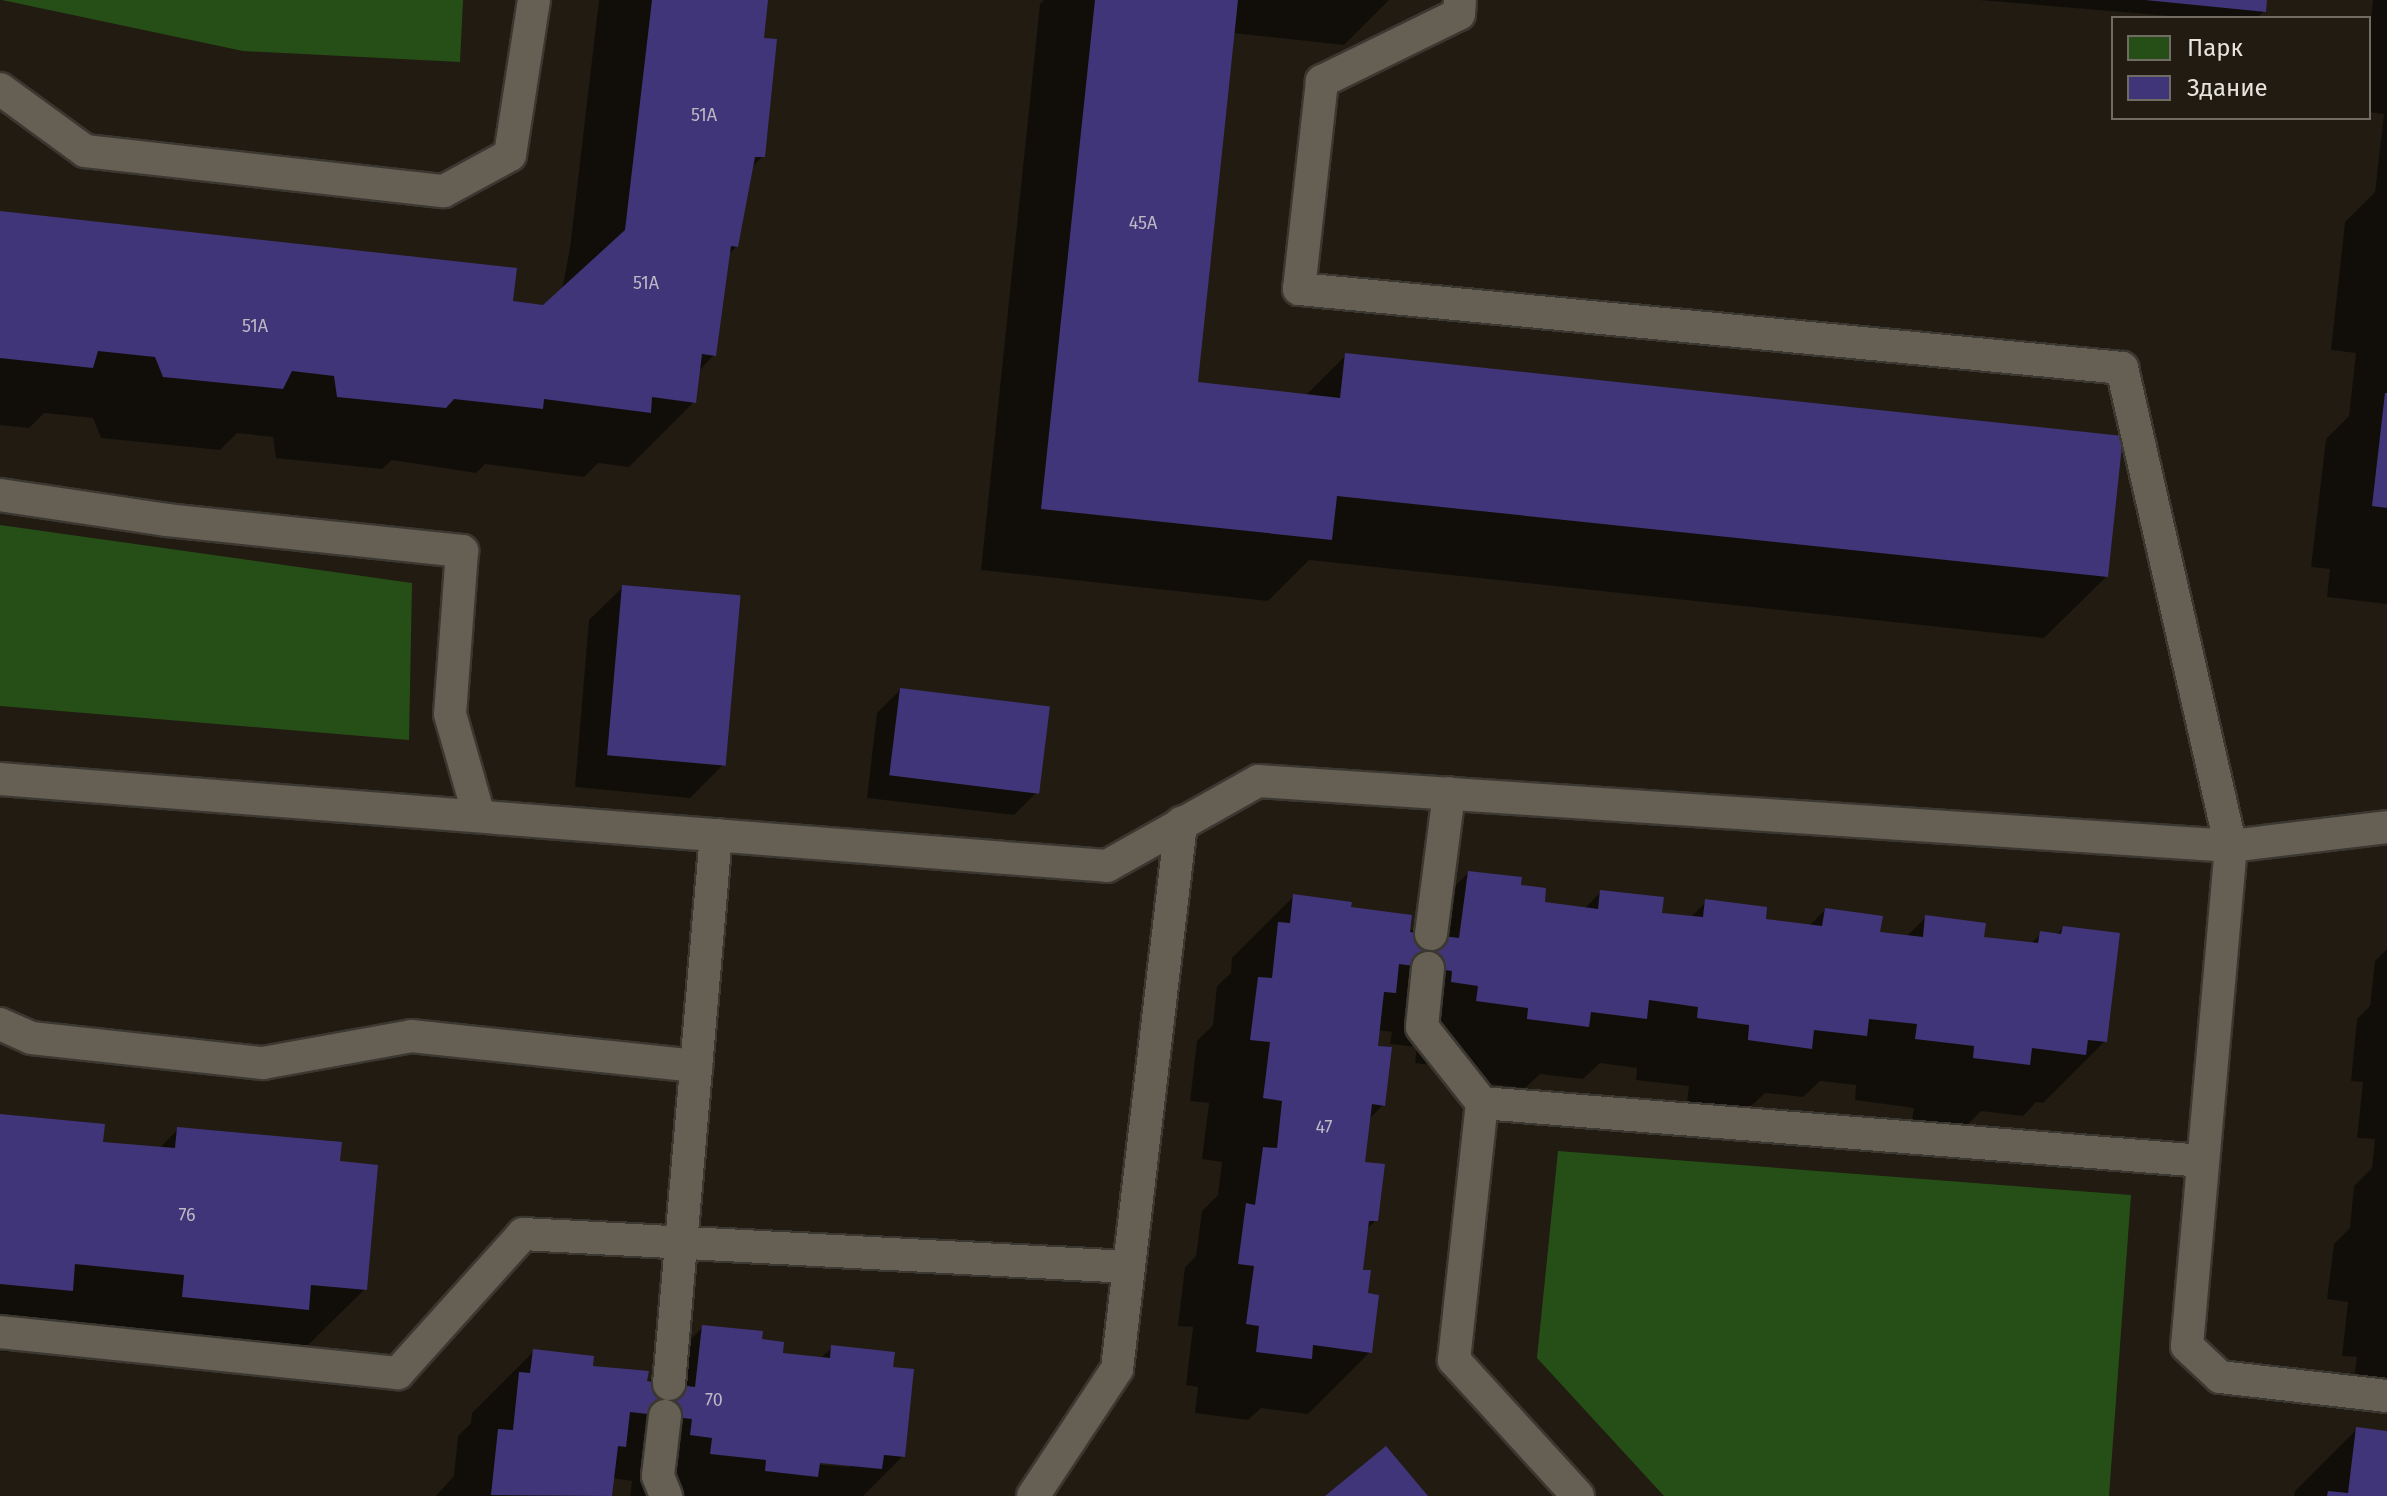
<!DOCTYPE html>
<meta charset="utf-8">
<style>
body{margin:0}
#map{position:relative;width:2387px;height:1496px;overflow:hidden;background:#211b12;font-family:"Fira Sans",sans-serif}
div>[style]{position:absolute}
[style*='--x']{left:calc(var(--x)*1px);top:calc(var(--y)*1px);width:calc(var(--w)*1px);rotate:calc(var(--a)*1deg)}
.green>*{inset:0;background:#264f17}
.shadow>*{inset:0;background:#0007}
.building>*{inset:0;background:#413579;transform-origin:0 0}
.roads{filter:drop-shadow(2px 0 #3b3731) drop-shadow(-2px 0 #3b3731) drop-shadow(0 2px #3b3731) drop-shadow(0 -2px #3b3731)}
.service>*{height:32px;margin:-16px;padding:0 16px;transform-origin:16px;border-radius:16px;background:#665f54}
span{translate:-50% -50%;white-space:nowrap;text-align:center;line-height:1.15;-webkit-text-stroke:6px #211b12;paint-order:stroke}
.number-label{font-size:18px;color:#beb8c4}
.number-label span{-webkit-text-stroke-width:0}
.legend{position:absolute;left:2111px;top:16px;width:260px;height:104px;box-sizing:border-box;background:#211b12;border:2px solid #706b63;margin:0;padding:10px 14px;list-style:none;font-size:24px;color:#e7e4dd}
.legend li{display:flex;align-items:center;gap:16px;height:40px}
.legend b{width:40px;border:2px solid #706b63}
</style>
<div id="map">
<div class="green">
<div style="clip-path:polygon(2px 0,463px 0,460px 62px,243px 51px)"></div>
<div style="clip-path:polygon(0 525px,412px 583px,409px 740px,0 706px)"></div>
<div style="clip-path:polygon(1558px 1151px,2131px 1195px,2109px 1496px,1664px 1496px,1537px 1358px)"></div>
</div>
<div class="shadow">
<div style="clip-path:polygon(599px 0,766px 0,761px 40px,763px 156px,752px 167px,737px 246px,727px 256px,714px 355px,698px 372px,694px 402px,629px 467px,598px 463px,584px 477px,485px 464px,476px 473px,392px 460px,382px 469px,276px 458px,273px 437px,237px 433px,220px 450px,101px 438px,93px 418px,44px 413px,29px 428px,0 425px,0 213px,511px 306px,544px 307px,562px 290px,570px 248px)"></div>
<div style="clip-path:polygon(1044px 0,1389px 0,1344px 45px,1233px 33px,1195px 384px,1305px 396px,1345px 356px,2106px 577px,2044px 638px,1309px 560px,1268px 601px,981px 570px,1040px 4px)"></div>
<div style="clip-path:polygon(1979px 0,2265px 0,2264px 11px,2257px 18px,2194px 18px)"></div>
<div style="clip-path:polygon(2373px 0,2387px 0,2387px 604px,2327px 597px,2330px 569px,2311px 567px,2326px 439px,2349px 416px,2356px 353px,2331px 350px,2345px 222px,2375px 192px,2384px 114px,2369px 112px,2369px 37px)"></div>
<div style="clip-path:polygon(623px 587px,724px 764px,690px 798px,575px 787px,589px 620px)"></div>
<div style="clip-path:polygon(900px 690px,1037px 792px,1014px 815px,867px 798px,877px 713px)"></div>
<div style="clip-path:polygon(1468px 873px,1519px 887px,1543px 904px,1584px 909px,1601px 892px,1660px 914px,1690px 918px,1706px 902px,1764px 921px,1809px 926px,1825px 910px,1878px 934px,1906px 937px,1926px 917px,1982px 938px,2030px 944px,2041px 934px,2056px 935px,2063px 928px,2105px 1041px,2043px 1103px,2036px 1102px,2023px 1116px,1981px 1111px,1966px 1126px,1912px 1119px,1914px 1108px,1855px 1100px,1856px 1085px,1820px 1081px,1803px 1097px,1765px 1093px,1748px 1109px,1687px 1102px,1689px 1086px,1636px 1080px,1637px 1068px,1600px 1063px,1583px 1079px,1540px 1074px,1525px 1088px,1466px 1081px,1467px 1069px,1415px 1063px,1417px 1047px,1390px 1044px,1392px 1032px,1378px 1030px,1375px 1048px,1383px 1105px,1368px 1120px,1363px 1164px,1376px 1220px,1365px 1231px,1360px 1272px,1370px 1352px,1308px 1414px,1261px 1408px,1248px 1420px,1195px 1413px,1198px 1387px,1186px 1385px,1193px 1327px,1178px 1326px,1185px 1267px,1196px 1256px,1202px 1211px,1218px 1195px,1222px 1162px,1202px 1159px,1209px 1103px,1190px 1101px,1197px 1041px,1213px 1025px,1217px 986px,1231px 973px,1232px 958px,1294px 896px,1349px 909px,1408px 934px)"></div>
<div style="clip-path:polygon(2387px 949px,2387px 1389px,2353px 1386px,2357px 1357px,2342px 1356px,2348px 1302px,2327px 1299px,2334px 1244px,2350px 1228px,2354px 1186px,2372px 1168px,2375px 1139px,2357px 1138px,2363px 1082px,2351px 1081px,2357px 1019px,2370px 1006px,2375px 961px)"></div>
<div style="clip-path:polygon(0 1116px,101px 1144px,159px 1149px,178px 1129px,338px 1163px,365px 1289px,303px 1350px,34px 1327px,9px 1352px,0 1351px)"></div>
<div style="clip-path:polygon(evenodd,703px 1327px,759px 1341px,781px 1354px,820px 1359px,832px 1347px,891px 1369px,903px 1456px,863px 1496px,630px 1496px,632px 1481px,612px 1478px,610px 1496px,436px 1496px,454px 1476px,458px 1436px,471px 1423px,472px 1413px,534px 1351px,645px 1385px,703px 1327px,810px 1460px,850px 1463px,850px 1467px,810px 1464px,810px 1460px)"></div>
<div style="clip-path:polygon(2357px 1429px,2387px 1433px,2387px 1496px,2294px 1496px,2295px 1491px)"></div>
</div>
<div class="building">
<div style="clip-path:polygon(652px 0,768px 0,764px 38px,777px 39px,765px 157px,755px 157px,738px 247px,731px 246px,716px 356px,702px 354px,696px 403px,652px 397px,651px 413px,544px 399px,543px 409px,454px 399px,446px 408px,337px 397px,334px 376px,292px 371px,283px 389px,163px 377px,155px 357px,98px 351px,93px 368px,0 358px,0 211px,517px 268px,513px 301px,543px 305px,625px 230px)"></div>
<div style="clip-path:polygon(1095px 0,1238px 0,1198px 382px,1340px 398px,1345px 353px,2123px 436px,2108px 577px,1337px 496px,1332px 540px,1041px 509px)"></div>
<div style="clip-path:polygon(2145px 0,2267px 0,2266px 12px)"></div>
<div style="clip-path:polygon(2385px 393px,2387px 393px,2387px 508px,2372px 506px)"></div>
<div style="left:622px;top:585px;width:119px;height:171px;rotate:5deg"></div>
<div style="left:900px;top:688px;width:151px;height:88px;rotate:7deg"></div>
<div style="clip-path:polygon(1468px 871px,1522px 877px,1521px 885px,1546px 888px,1545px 902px,1598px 909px,1600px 890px,1664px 897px,1662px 913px,1703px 917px,1705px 899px,1767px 907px,1766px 919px,1822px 926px,1825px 908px,1883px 916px,1880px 932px,1923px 937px,1925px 915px,1986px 923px,1984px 937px,2038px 943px,2040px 931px,2061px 934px,2063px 926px,2120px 933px,2107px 1042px,2088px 1040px,2086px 1055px,2032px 1048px,2030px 1065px,1973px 1058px,1974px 1046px,1915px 1039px,1917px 1024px,1869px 1019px,1867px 1036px,1814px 1030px,1812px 1049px,1748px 1040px,1749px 1025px,1697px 1018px,1698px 1007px,1649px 1000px,1647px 1019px,1591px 1012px,1589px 1027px,1527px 1019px,1528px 1008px,1476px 1001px,1478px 986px,1451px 982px,1452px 971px,1399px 964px,1396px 993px,1384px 992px,1378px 1046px,1392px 1047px,1385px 1106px,1372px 1104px,1365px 1162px,1385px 1164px,1378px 1221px,1369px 1221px,1363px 1270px,1371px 1270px,1368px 1293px,1379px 1295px,1372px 1353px,1313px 1345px,1312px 1359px,1256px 1352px,1259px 1326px,1246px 1324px,1254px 1266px,1238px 1264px,1246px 1203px,1255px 1205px,1263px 1147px,1277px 1148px,1282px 1101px,1263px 1098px,1270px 1042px,1250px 1040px,1258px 977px,1272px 978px,1278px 922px,1290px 923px,1293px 894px,1352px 902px,1351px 907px,1412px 915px,1410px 932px,1459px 938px)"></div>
<div style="clip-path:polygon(0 1114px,105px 1124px,103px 1142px,175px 1148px,177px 1127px,342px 1142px,340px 1161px,378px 1165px,367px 1290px,311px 1285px,309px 1310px,182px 1297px,184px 1275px,75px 1264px,73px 1291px,0 1284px)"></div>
<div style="clip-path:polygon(702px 1325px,763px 1331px,762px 1339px,784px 1342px,783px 1353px,830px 1358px,831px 1345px,895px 1352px,893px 1367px,914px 1369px,905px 1457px,884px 1455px,882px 1469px,820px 1463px,818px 1477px,765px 1471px,766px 1460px,710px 1454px,712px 1438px,690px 1435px,692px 1419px,630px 1412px,626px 1447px,618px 1446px,612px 1496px,491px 1495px,498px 1429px,513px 1430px,519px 1372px,530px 1373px,533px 1349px,594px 1356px,593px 1366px,649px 1371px,647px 1381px,695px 1387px)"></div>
<div style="clip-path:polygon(2356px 1427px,2387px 1431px,2387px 1496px,2327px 1496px,2328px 1491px,2348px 1493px)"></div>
<div style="clip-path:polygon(1386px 1446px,1428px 1496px,1325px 1496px)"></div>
</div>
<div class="roads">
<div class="service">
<div style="--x:1460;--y:0;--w:14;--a:94"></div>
<div style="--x:1459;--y:14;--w:153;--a:153.9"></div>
<div style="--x:1322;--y:81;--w:209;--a:96.3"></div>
<div style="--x:1299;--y:289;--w:827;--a:5.48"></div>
<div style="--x:2122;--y:368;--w:490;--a:77.2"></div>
<div style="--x:2231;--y:846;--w:502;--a:95.03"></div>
<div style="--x:2187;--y:1346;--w:45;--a:43.2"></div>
<div style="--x:2220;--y:1377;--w:168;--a:6.5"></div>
<div style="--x:0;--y:89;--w:105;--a:36.1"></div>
<div style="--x:85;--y:151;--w:361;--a:6.4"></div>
<div style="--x:444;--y:191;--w:75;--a:-28.6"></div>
<div style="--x:510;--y:155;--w:157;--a:-81.2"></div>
<div style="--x:0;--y:495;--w:169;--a:8.5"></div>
<div style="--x:167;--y:520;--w:297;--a:6"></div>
<div style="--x:462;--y:551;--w:163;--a:94.2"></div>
<div style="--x:450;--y:714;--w:106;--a:74.1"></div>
<div style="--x:0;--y:779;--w:1110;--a:4.49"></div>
<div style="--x:1107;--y:866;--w:173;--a:-29.4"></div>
<div style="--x:1258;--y:781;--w:975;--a:3.82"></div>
<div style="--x:2231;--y:846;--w:157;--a:-6.9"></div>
<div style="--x:1431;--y:934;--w:142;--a:-82.7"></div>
<div style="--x:1428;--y:968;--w:59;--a:95.8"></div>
<div style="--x:1422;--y:1027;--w:97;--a:51.7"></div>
<div style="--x:0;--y:1024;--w:34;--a:24"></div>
<div style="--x:31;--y:1038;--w:233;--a:6.2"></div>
<div style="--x:263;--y:1063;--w:150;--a:-10.3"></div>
<div style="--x:411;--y:1036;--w:287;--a:6"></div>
<div style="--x:0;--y:1332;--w:400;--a:5.9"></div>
<div style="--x:398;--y:1373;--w:187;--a:-48"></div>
<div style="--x:523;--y:1234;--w:606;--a:3.12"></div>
<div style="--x:669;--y:1384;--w:551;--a:-85.11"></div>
<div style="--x:665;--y:1416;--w:60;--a:96.7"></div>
<div style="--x:658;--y:1476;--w:22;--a:68"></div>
<div style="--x:1033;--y:1496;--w:152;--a:-56.5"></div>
<div style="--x:1117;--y:1369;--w:550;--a:-83.31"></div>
<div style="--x:1578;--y:1496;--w:184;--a:-132.4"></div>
<div style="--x:1454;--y:1360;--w:259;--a:-83.8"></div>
<div style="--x:1482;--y:1103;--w:723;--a:4.6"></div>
</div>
</div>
<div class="number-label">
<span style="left:704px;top:115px">51А</span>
<span style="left:1143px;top:223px">45А</span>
<span style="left:646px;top:283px">51А</span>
<span style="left:255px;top:326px">51А</span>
<span style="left:1324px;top:1127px">47</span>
<span style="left:187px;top:1215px">76</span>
<span style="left:714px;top:1400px">70</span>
</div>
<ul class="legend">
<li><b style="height:22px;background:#264f17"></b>Парк</li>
<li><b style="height:22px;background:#413579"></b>Здание</li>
</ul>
</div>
